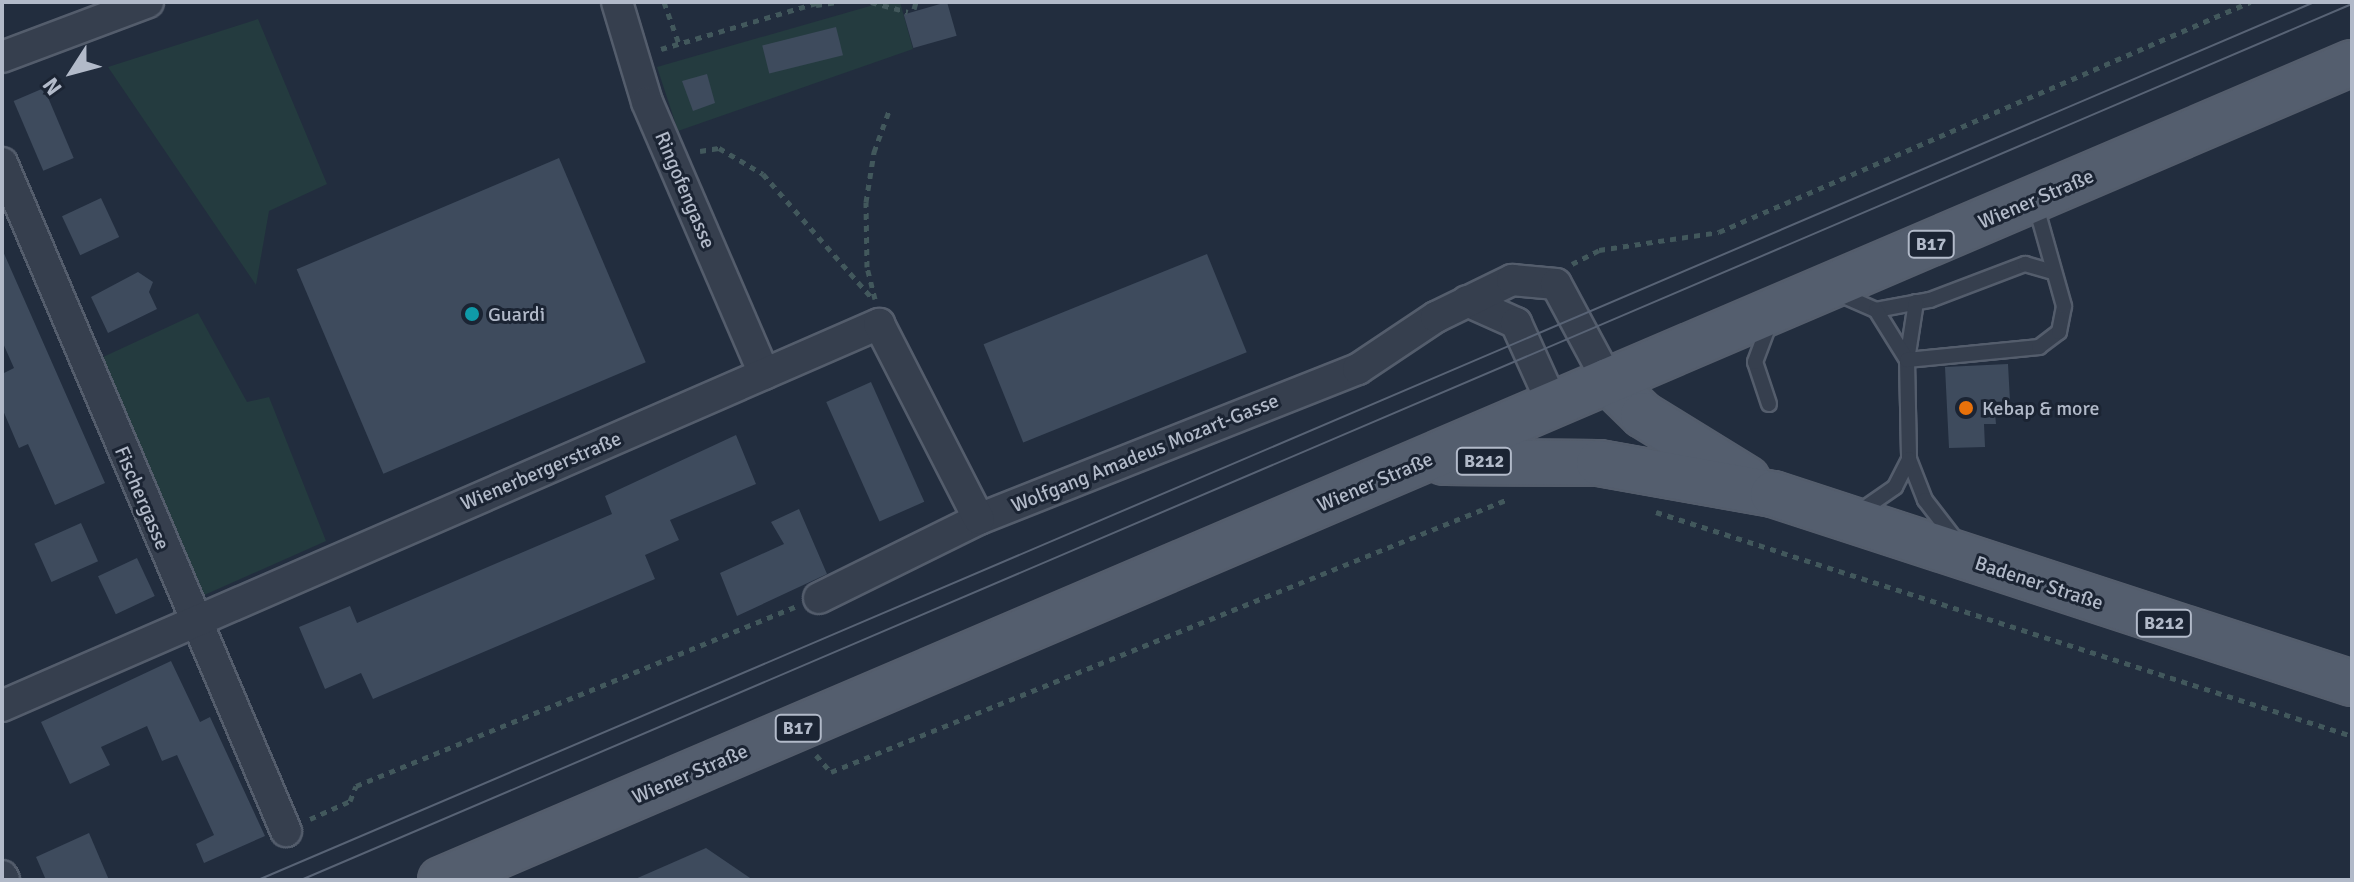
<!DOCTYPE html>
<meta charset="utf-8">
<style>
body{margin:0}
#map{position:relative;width:2354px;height:882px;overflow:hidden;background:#222d3e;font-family:Signika,sans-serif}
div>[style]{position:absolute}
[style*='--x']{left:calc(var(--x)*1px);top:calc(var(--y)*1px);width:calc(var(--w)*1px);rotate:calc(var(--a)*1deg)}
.green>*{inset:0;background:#243b3f}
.building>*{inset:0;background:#3e4b5d;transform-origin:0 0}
.path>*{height:5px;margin-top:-2.5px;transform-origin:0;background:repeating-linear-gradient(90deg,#42585c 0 6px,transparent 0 12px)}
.roads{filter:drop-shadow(2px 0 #545d6c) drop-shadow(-2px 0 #545d6c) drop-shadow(0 2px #545d6c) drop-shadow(0 -2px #545d6c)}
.service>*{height:14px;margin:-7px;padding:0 7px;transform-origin:7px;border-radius:7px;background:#363f4e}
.minor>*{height:30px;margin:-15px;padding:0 15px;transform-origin:15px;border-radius:15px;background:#363f4e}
.primary>*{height:44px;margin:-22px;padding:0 22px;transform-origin:22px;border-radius:22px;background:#545e6e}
.tram>*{height:2px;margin:-1px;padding:0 1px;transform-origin:1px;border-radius:1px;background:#586375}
.dots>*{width:22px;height:22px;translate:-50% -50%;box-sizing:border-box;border:4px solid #1b2433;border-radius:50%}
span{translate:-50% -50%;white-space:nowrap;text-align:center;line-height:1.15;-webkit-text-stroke:6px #1b2433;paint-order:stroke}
.shield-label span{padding:2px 6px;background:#1b2433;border:2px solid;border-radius:6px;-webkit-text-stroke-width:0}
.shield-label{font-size:18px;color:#b2bac9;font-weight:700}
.street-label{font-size:20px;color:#b2bac9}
.poi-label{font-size:20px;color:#b2bac9}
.left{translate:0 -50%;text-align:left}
.frame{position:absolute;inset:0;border:4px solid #b2bac9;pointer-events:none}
.north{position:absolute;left:32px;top:32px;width:80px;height:80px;-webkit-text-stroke:6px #1b2433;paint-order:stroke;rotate:234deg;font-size:22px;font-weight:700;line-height:32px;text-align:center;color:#b2bac9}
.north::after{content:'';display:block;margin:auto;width:28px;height:36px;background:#b2bac9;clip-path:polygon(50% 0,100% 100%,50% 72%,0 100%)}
</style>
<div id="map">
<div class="green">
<div style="clip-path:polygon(884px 2px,900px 2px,913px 49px,678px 131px,657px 67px)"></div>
<div style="clip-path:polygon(258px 19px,327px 184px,269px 211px,256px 285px,108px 67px)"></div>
<div style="clip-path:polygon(198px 313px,247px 402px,269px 397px,326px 541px,202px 596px,101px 358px)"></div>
</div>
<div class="building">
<div style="left:947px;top:2px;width:35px;height:45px;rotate:74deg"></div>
<div style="left:836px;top:27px;width:29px;height:76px;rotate:76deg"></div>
<div style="clip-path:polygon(707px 74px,715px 103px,693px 111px,682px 81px)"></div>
<div style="left:44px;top:88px;width:76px;height:33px;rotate:67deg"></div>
<div style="left:559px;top:158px;width:222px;height:285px;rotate:67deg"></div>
<div style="left:101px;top:198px;width:43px;height:43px;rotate:65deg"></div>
<div style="clip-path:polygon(2px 249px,105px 483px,55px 505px,28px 444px,19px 448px,2px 408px,2px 374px,14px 368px,2px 341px)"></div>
<div style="left:1207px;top:254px;width:106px;height:241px;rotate:68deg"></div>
<div style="clip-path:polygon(138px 272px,153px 282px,149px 292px,157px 309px,108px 333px,91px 297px)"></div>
<div style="clip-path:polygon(2008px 364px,2010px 401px,1994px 402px,1996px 424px,1984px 424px,1985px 447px,1949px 448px,1945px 367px)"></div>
<div style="left:871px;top:382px;width:131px;height:49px;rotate:66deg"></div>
<div style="clip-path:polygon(736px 435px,756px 484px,670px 520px,679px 540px,645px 555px,655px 579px,373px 699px,361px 673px,325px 689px,299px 627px,350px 606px,357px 623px,612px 514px,605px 496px)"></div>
<div style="clip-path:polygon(799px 509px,827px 574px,737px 616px,720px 573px,784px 544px,771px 522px)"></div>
<div style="left:81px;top:523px;width:42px;height:51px;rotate:66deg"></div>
<div style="left:137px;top:558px;width:42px;height:43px;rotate:65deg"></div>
<div style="clip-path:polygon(171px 661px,200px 722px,210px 717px,265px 836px,204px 863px,196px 844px,214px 835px,177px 755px,162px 761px,147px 726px,101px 747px,110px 765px,70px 784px,41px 722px)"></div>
<div style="clip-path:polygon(89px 833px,109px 880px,46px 880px,36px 857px)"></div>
<div style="clip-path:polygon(706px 848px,753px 880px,633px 880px)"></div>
</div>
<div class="path">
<div style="--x:664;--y:2;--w:45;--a:70.3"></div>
<div style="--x:871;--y:2;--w:38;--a:15"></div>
<div style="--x:816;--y:5;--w:21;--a:-8"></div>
<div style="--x:914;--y:9;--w:7;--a:-74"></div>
<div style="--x:661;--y:49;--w:166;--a:-16.5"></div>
<div style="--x:700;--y:151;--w:19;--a:-9"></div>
<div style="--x:719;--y:148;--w:51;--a:30.6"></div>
<div style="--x:763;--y:174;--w:167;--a:48.7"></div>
<div style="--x:1572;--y:264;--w:30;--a:-27"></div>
<div style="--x:1599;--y:250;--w:121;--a:-8.5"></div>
<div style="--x:1719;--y:232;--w:579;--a:-23.42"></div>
<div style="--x:875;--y:299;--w:33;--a:-104"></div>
<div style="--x:867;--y:267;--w:65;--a:-90.9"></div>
<div style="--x:866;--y:202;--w:51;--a:-80.9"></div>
<div style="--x:874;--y:152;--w:47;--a:-70"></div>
<div style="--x:1656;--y:512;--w:731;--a:17.84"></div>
<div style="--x:816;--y:755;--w:23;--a:49"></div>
<div style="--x:831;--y:772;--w:728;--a:-21.95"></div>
<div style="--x:310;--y:819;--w:44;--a:-24.2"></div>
<div style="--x:350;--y:801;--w:16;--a:-68"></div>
<div style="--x:356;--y:786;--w:474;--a:-22.2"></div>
</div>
<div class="roads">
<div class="service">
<div style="--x:1837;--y:293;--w:43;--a:23.6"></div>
<div style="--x:1876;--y:310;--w:55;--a:-10.5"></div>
<div style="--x:1930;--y:300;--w:102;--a:-20.8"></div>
<div style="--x:2025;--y:264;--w:29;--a:16"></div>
<div style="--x:1916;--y:302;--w:59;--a:98.8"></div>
<div style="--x:1907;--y:360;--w:99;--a:88.8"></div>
<div style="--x:1909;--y:459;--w:44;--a:68.7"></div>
<div style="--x:1925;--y:500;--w:49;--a:52.4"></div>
<div style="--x:1876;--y:310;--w:59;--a:58.2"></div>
<div style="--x:1907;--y:360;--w:133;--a:-5.6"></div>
<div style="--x:2039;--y:347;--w:25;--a:-37"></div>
<div style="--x:2059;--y:332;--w:26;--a:-79"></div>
<div style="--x:2064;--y:306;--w:107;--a:-105.7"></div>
<div style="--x:1769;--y:404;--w:44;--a:-108.4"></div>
<div style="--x:1755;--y:362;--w:43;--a:-69.4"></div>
<div style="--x:1859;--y:512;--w:44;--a:-34.8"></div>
<div style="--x:1895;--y:487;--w:31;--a:-63"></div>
</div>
<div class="minor">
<div style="--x:617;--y:2;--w:104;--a:73.3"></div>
<div style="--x:647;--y:102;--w:296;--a:66.7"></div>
<div style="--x:2;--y:57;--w:156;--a:-20.6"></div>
<div style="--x:2;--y:163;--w:726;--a:66.97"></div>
<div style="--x:1467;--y:301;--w:54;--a:24.2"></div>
<div style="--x:1516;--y:323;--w:90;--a:65.7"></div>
<div style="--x:819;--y:598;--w:178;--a:-26.3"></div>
<div style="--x:979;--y:519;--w:408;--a:-21.6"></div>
<div style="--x:1358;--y:369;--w:94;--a:-33.7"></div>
<div style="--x:1436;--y:317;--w:85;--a:-26"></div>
<div style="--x:1512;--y:280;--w:44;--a:5.2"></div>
<div style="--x:1556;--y:284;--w:110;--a:61.8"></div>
<div style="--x:2;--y:706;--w:957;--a:-23.54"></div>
<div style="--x:879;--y:324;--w:219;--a:62.9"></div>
<div style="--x:2;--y:876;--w:4;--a:63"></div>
</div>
<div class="primary">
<div style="--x:1608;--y:381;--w:49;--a:44.2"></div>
<div style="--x:1643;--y:415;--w:122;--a:31.6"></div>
<div style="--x:1444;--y:462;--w:155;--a:0.4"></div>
<div style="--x:1599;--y:463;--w:177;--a:10.1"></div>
<div style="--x:1773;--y:494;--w:609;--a:18.08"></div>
<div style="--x:441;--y:880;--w:2078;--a:-23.15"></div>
</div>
</div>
<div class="tram">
<div style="--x:258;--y:880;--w:2236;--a:-23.12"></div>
<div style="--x:301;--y:880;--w:2230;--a:-23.13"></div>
</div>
<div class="dots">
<div style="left:472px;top:314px;background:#0f9aa8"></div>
<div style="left:1966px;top:408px;background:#e8710a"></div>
</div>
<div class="shield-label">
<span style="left:1931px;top:244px">B17</span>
<span style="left:1484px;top:461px">B212</span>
<span style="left:2164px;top:623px">B212</span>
<span style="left:798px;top:728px">B17</span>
</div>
<div class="street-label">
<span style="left:685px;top:190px;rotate:67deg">Ringofengasse</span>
<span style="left:2036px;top:199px;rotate:-23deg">Wiener Straße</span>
<span style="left:1145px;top:453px;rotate:-22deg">Wolfgang Amadeus Mozart-Gasse</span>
<span style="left:541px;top:471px;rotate:-23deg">Wienerbergerstraße</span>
<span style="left:1375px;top:482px;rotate:-23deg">Wiener Straße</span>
<span style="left:142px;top:498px;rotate:67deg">Fischergasse</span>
<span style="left:2039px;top:583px;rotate:18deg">Badener Straße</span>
<span style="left:690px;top:774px;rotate:-23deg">Wiener Straße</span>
</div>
<div class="poi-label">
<span class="left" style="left:488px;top:314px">Guardi</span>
<span class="left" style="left:1982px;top:408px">Kebap &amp; more</span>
</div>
<div class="frame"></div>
<div class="north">N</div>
</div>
